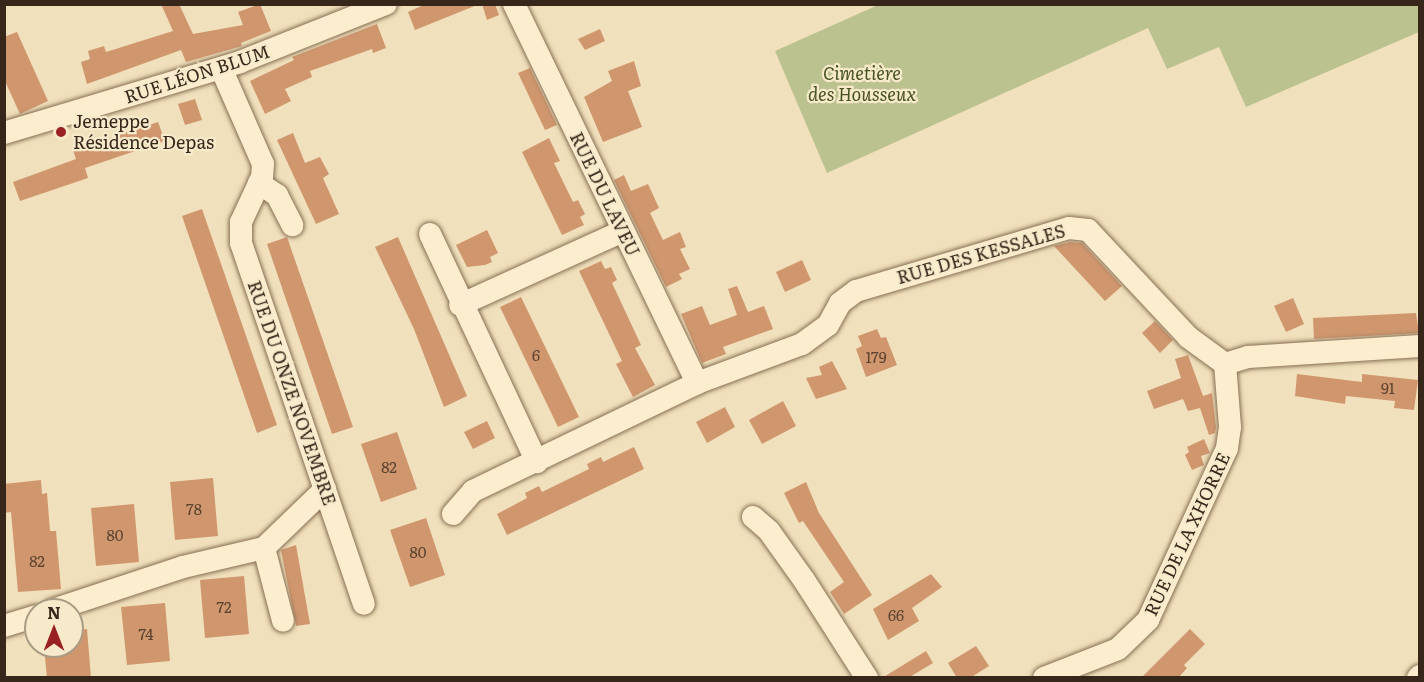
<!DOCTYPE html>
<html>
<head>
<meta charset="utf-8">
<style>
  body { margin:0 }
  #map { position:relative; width:1424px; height:682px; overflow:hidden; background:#f0e0bb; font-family:Literata,serif }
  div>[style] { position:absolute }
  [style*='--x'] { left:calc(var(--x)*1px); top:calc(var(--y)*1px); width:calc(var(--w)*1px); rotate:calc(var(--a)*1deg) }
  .cemetery>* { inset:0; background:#bcc28f }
  .building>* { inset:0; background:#d0976f }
  .roads { filter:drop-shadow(0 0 2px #886f54) drop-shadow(0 0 2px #886f54) }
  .minor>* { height:22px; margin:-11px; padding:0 11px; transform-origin:11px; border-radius:11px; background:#fbedce }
  .dots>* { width:16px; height:16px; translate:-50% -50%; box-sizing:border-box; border:3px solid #f7eacb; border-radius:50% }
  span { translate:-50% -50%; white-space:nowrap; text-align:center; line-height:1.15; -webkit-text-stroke:4.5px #f7eacb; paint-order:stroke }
  .number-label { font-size:15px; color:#5c432f }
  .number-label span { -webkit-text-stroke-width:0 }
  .street-label { font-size:18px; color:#36271a }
  .park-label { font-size:18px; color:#475320; font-style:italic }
  .poi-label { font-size:18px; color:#36271a }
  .left { translate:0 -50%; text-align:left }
  .frame { position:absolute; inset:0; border:6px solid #36271a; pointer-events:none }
  .north { position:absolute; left:24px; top:598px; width:60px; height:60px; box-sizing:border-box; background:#f7eacb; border:2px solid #aa9c84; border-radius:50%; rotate:0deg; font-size:16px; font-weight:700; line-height:24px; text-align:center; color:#36271a }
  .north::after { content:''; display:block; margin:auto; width:21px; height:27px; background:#9a2123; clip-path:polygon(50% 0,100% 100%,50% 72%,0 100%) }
</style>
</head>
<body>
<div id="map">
  <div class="cemetery">
    <div style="clip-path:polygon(878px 5px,1419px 5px,1419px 32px,1246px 107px,1219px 47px,1167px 69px,1148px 28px,827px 173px,775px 51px)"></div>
  </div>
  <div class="building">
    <div style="clip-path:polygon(161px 4px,179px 4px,193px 34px,243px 25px,238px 12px,260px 4px,271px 31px,241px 43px,242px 46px,186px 62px,181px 50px,87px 84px,81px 62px,90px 59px,88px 51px,104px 46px,106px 52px,173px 31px)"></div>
    <div style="clip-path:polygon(426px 4px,477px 4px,477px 5px,415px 30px,408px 12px)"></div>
    <div style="clip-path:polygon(482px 4px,495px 4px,499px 15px,487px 20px)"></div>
    <div style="clip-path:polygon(377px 24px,386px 48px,373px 53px,372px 49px,310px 71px,312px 77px,285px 89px,291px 101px,265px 114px,250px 81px,294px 60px,292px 57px)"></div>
    <div style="clip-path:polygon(600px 29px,605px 41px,585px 50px,578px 39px)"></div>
    <div style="clip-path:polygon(17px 32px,48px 101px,20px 114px,4px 79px,4px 37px)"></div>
    <div style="clip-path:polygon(634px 61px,641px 86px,628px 91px,642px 127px,603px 142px,584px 97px,612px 81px,608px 71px)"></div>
    <div style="clip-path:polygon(530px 68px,557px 125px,545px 130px,518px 73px)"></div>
    <div style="clip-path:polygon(195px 99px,202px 120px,185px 125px,178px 104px)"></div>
    <div style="clip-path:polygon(158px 122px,165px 141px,85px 168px,88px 178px,20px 201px,13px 182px,76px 159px,73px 150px)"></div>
    <div style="clip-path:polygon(293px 133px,305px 163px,320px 157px,329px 174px,323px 178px,339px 214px,316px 224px,277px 140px)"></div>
    <div style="clip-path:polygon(549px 138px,560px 161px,554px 163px,573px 202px,578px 200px,585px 214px,580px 217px,584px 225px,562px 235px,522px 152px)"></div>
    <div style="clip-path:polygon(624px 175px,631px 191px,648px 184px,659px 208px,650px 213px,663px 240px,680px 232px,686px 247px,680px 249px,690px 269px,679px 274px,682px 279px,666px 287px,614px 180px)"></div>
    <div style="clip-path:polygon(202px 209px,277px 425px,257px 433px,182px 216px)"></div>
    <div style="clip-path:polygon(487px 230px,498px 253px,490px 257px,492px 262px,485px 265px,467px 267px,456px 245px)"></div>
    <div style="clip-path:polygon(287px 237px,353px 427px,332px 434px,267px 244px)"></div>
    <div style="clip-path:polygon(398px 237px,467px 396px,444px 407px,414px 329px,375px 247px)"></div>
    <div style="clip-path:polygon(1070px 242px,1082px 243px,1122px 286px,1105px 301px,1054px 246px)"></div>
    <div style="clip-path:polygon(802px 260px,811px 280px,785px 292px,776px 272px)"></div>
    <div style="clip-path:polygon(601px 261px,605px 269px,611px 267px,617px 280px,612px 283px,641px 345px,635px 348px,655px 385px,633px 397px,616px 364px,622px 361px,579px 271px)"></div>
    <div style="clip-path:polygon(737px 286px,748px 312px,764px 306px,773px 329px,723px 347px,726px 354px,702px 363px,681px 314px,702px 306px,710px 325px,737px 315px,728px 289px)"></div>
    <div style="clip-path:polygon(521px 297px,579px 417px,558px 427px,500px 307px)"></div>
    <div style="clip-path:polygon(1293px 298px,1304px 324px,1286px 332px,1274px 306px)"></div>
    <div style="clip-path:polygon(1416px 313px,1419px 333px,1314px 339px,1313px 318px)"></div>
    <div style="clip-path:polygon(1155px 321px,1173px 340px,1160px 353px,1142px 333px)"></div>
    <div style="clip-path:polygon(877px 329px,881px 338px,886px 337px,897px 365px,866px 377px,856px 349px,862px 346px,858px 336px)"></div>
    <div style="clip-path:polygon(1188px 355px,1203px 396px,1212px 393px,1216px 427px,1215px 433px,1209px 435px,1200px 408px,1188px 411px,1183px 399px,1154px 409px,1147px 391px,1181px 378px,1175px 359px)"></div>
    <div style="clip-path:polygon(832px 361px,847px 389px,816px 399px,806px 378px,822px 375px,819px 367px)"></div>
    <div style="clip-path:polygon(1297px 374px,1362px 382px,1362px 374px,1418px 380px,1414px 410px,1394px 408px,1395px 401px,1346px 396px,1345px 404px,1295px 396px)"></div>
    <div style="clip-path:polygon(783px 401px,796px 426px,762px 444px,749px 420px)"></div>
    <div style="clip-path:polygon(725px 407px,735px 427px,707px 443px,696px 422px)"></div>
    <div style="clip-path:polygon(487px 421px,495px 438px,473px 449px,464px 432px)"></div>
    <div style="clip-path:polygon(397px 432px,417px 489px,381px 502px,361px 444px)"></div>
    <div style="clip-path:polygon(1204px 439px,1210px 453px,1201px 456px,1204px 465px,1192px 470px,1185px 455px,1189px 452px,1187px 447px)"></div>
    <div style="clip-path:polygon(634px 447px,644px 469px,507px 535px,497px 514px,527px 498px,525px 493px,539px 486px,542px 492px,589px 469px,587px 464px,601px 457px,603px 462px)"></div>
    <div style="clip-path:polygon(213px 478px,218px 536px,175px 540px,170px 482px)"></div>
    <div style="clip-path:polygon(41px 480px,42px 494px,47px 493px,50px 531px,56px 531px,61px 589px,18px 592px,11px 512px,4px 513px,4px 484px)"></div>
    <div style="clip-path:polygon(806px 482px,819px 513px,872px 595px,844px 614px,830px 592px,844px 582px,803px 521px,799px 523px,784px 493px)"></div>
    <div style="clip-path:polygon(134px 504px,139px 562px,96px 566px,91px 508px)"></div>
    <div style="clip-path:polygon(426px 518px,445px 575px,410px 587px,390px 530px)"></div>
    <div style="clip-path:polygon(296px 545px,310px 624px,296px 626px,281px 550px)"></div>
    <div style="clip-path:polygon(931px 574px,942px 587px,912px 608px,919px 621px,888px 640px,873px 609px)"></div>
    <div style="clip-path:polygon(244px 576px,249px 634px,205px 638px,200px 580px)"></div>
    <div style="clip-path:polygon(165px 603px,170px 661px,127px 665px,121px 607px)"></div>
    <div style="clip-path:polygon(87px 629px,91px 678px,47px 678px,44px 646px,72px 646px,72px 631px)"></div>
    <div style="clip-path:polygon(1190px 629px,1205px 644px,1184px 665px,1187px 668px,1178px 678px,1141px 678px)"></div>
    <div style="clip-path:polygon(976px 646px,989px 666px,970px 678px,957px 678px,948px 663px)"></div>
    <div style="clip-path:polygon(926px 651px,933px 663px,908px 678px,882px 678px)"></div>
  </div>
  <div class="roads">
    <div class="minor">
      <div style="--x:514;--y:4;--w:421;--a:64.2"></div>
      <div style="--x:221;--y:68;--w:105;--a:66.4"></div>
      <div style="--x:263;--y:164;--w:13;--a:94"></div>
      <div style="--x:262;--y:177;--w:50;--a:115"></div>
      <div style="--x:241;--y:222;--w:21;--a:90"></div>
      <div style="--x:241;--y:243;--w:381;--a:71.2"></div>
      <div style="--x:4;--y:133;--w:246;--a:-16.7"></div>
      <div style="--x:240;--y:62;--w:157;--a:-21.7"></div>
      <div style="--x:259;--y:183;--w:22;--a:34"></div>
      <div style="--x:277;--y:195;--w:34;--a:63"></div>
      <div style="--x:430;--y:234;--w:252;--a:64.9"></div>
      <div style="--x:460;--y:305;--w:179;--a:-24.4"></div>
      <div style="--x:453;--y:514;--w:30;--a:-49"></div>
      <div style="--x:473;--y:491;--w:249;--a:-25.7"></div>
      <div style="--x:697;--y:383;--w:112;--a:-20.4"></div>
      <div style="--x:802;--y:344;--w:32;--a:-36"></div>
      <div style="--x:828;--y:325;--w:25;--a:-61"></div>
      <div style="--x:840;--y:303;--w:20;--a:-37"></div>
      <div style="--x:856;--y:291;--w:222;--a:-16.5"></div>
      <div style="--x:1069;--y:228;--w:19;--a:6"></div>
      <div style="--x:1088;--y:230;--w:146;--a:46.9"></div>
      <div style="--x:1188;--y:337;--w:46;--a:36.1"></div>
      <div style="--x:1225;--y:364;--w:24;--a:-17"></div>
      <div style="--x:1248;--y:357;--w:172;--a:-3.7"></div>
      <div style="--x:753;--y:517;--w:21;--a:41"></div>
      <div style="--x:769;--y:531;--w:60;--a:54.5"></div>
      <div style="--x:804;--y:580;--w:117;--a:57.3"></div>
      <div style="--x:264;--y:548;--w:75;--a:75.4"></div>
      <div style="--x:53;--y:610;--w:137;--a:-18.3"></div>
      <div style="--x:183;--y:567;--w:83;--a:-13.2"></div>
      <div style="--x:264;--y:548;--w:85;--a:-44"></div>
      <div style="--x:4;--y:626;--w:34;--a:-17"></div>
      <div style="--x:1044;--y:678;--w:79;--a:-21.4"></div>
      <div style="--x:1118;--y:649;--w:42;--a:-44"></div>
      <div style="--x:1148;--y:620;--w:189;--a:-65.3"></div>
      <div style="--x:1227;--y:448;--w:21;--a:-82"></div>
      <div style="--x:1230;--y:427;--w:63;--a:-94.5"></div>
      <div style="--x:1418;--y:678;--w:3;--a:-45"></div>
    </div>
  </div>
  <div class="dots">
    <div style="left:61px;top:132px;background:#9a2123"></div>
  </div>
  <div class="number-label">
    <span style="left:536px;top:355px">6</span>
    <span style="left:876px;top:357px">179</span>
    <span style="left:1388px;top:388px">91</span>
    <span style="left:389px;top:467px">82</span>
    <span style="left:194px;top:509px">78</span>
    <span style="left:115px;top:535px">80</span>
    <span style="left:418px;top:552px">80</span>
    <span style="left:37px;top:561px">82</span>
    <span style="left:224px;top:607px">72</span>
    <span style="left:896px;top:615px">66</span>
    <span style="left:146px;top:634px">74</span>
  </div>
  <div class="street-label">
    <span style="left:197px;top:74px;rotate:-18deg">RUE LÉON BLUM</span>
    <span style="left:605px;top:194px;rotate:64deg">RUE DU LAVEU</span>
    <span style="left:981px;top:254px;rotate:-16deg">RUE DES KESSALES</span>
    <span style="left:292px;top:393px;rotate:71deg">RUE DU ONZE NOVEMBRE</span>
    <span style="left:1187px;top:534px;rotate:-65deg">RUE DE LA XHORRE</span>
  </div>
  <div class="park-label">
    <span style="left:862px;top:84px">Cimetière<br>des Housseux</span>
  </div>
  <div class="poi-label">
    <span class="left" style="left:73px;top:132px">Jemeppe<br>Résidence Depas</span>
  </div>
  <div class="frame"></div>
  <div class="north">N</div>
</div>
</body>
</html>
